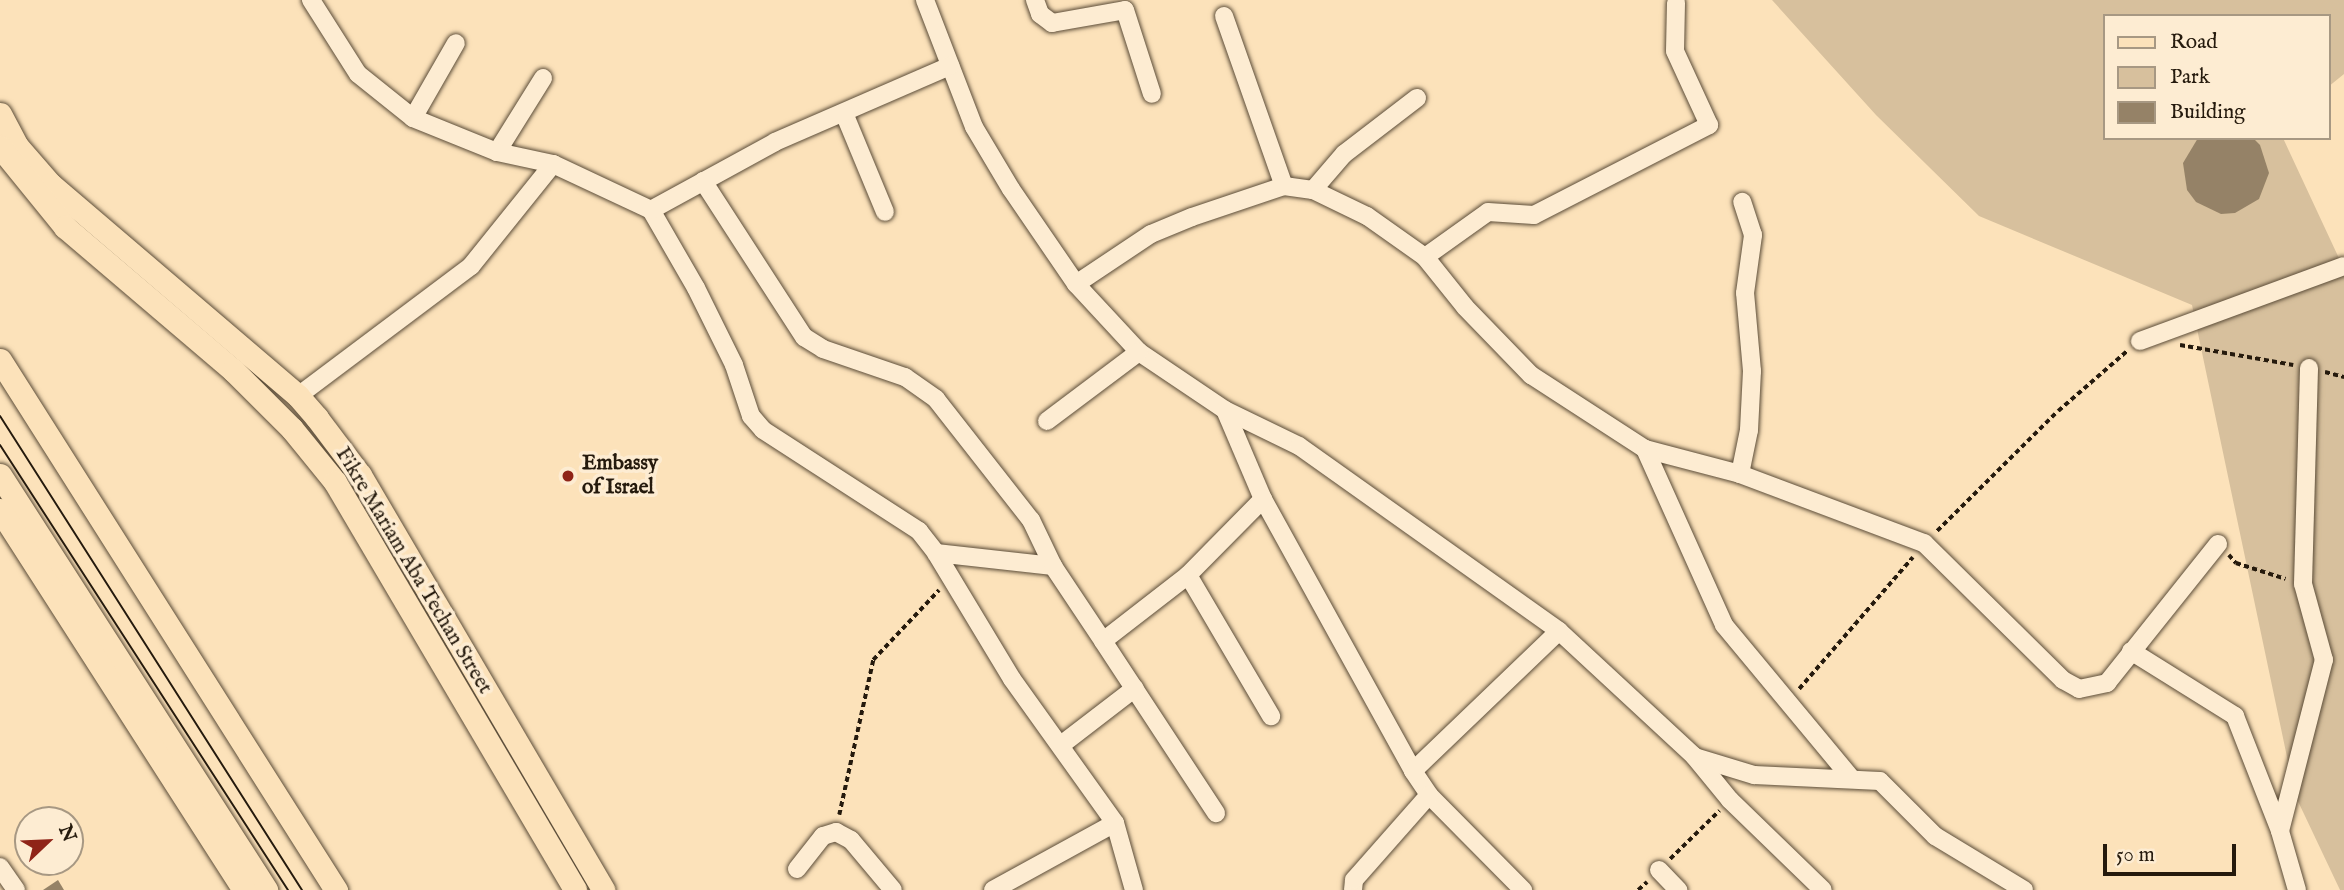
<!DOCTYPE html>
<html>
<head>
<meta charset="utf-8">
<style>
  body { margin:0 }
  #map { position:relative; width:2344px; height:890px; overflow:hidden; background:#fce2ba; font-family:"IM FELL English",serif }
  div>[style] { position:absolute }
  [style*='--x'] { left:calc(var(--x)*1px); top:calc(var(--y)*1px); width:calc(var(--w)*1px); rotate:calc(var(--a)*1deg) }
  .green>* { inset:0; background:#d7c09d }
  .building>* { inset:0; background:#958267 }
  .path>* { height:3.5px; margin-top:-1.75px; transform-origin:0; background:repeating-linear-gradient(90deg,#251a0d 0 5px,transparent 0 8.5px) }
  .roads { filter:drop-shadow(0 0 2px #5b4c38) drop-shadow(0 0 2px #5b4c38) }
  .minor>* { height:18px; margin:-9px; padding:0 9px; transform-origin:9px; border-radius:9px; background:#fdecd2 }
  .major>* { height:23px; margin:-11.5px; padding:0 11.5px; transform-origin:11.5px; border-radius:11.5px; background:#fce2ba }
  .tram>* { height:2px; margin:-1px; padding:0 1px; transform-origin:1px; border-radius:1px; background:#251a0d }
  .dots>* { width:19px; height:19px; translate:-50% -50%; box-sizing:border-box; border:4px solid #fdecd2; border-radius:50% }
  span { translate:-50% -50%; white-space:nowrap; text-align:center; line-height:1.15; -webkit-text-stroke:7px #fdecd2; paint-order:stroke }
  .poi-label { font-size:21px; color:#251a0d; font-weight:700 }
  .left { translate:0 -50%; text-align:left }
  .street-label { font-size:21px; color:#251a0d }
  .legend { position:absolute; left:2103px; top:14px; width:228px; height:126px; box-sizing:border-box; background:#fdecd2; border:2px solid #a79883; margin:0; padding:9px 12px; list-style:none; font-size:21px; color:#251a0d }
  .legend li { display:flex; align-items:center; gap:14px; height:35px }
  .legend b { width:35px; border:2px solid #a79883 }
  .north { position:absolute; left:14px; top:806px; width:70px; height:70px; box-sizing:border-box; background:#fdecd2; border:2px solid #a79883; border-radius:50%; rotate:67deg; font-size:19px; font-weight:700; line-height:28px; text-align:center; color:#251a0d }
  .north::after { content:''; display:block; margin:auto; width:24px; height:32px; background:#8f2418; clip-path:polygon(50% 0,100% 100%,50% 72%,0 100%) }
  .scale { position:absolute; left:2103px; top:844px; width:133px; height:32px; box-sizing:border-box; border:4px solid #251a0d; border-top:0; padding-left:9px; font-size:21px; line-height:24px; white-space:nowrap; color:#251a0d; -webkit-text-stroke:5px #fdecd2; paint-order:stroke }
</style>
</head>
<body>
<div id="map">
  <div class="green">
    <div style="clip-path:polygon(1772px 0,2344px 0,2344px 74px,2328px 87px,2328px 16px,2104px 16px,2104px 138px,2283px 138px,2344px 269px,2344px 890px,2340px 890px,2295px 795px,2192px 305px,1979px 216px,1876px 115px)"></div>
  </div>
  <div class="building">
    <div style="clip-path:polygon(2198px 138px,2253px 138px,2260px 145px,2269px 173px,2259px 199px,2235px 213px,2221px 214px,2196px 202px,2187px 190px,2183px 163px)"></div>
    <div style="clip-path:polygon(58px 880px,64px 890px,43px 890px)"></div>
  </div>
  <div class="path">
    <div style="--x:2180;--y:345;--w:115;--a:10"></div>
    <div style="--x:2325;--y:372;--w:20;--a:15"></div>
    <div style="--x:1937;--y:531;--w:170;--a:-44.8"></div>
    <div style="--x:2058;--y:411;--w:91;--a:-41"></div>
    <div style="--x:2229;--y:555;--w:11;--a:49"></div>
    <div style="--x:2236;--y:563;--w:52;--a:17.7"></div>
    <div style="--x:1799;--y:689;--w:174;--a:-49.2"></div>
    <div style="--x:839;--y:815;--w:159;--a:-77.6"></div>
    <div style="--x:873;--y:660;--w:96;--a:-46.7"></div>
    <div style="--x:1670;--y:859;--w:69;--a:-44.4"></div>
    <div style="--x:1638;--y:890;--w:12;--a:-42"></div>
  </div>
  <div class="roads">
    <div class="minor">
      <div style="--x:925;--y:0;--w:136;--a:68.9"></div>
      <div style="--x:974;--y:127;--w:72;--a:59.2"></div>
      <div style="--x:1011;--y:189;--w:115;--a:55.6"></div>
      <div style="--x:1076;--y:284;--w:93;--a:47.2"></div>
      <div style="--x:1139;--y:352;--w:104;--a:34"></div>
      <div style="--x:1225;--y:410;--w:97;--a:66.9"></div>
      <div style="--x:1263;--y:499;--w:311;--a:61.1"></div>
      <div style="--x:1413;--y:771;--w:29;--a:56"></div>
      <div style="--x:1429;--y:795;--w:134;--a:45.3"></div>
      <div style="--x:1035;--y:0;--w:15;--a:70"></div>
      <div style="--x:1040;--y:14;--w:15;--a:37"></div>
      <div style="--x:1052;--y:23;--w:74;--a:-10.1"></div>
      <div style="--x:1125;--y:10;--w:88;--a:72.2"></div>
      <div style="--x:1224;--y:16;--w:180;--a:70.6"></div>
      <div style="--x:844;--y:113;--w:107;--a:67.5"></div>
      <div style="--x:413;--y:118;--w:86;--a:-60.2"></div>
      <div style="--x:497;--y:152;--w:87;--a:-58.1"></div>
      <div style="--x:553;--y:164;--w:108;--a:25.1"></div>
      <div style="--x:651;--y:210;--w:90;--a:60"></div>
      <div style="--x:696;--y:288;--w:86;--a:63.7"></div>
      <div style="--x:734;--y:365;--w:54;--a:71.6"></div>
      <div style="--x:751;--y:416;--w:18;--a:49"></div>
      <div style="--x:763;--y:430;--w:186;--a:32.9"></div>
      <div style="--x:919;--y:531;--w:28;--a:52"></div>
      <div style="--x:936;--y:553;--w:118;--a:6.3"></div>
      <div style="--x:703;--y:181;--w:186;--a:57.1"></div>
      <div style="--x:804;--y:337;--w:22;--a:32"></div>
      <div style="--x:823;--y:349;--w:87;--a:18.9"></div>
      <div style="--x:905;--y:377;--w:38;--a:35"></div>
      <div style="--x:936;--y:399;--w:154;--a:51.9"></div>
      <div style="--x:1031;--y:520;--w:51;--a:64.4"></div>
      <div style="--x:1053;--y:566;--w:90;--a:56.3"></div>
      <div style="--x:1103;--y:641;--w:108;--a:-37.8"></div>
      <div style="--x:1188;--y:575;--w:107;--a:-45.4"></div>
      <div style="--x:1313;--y:190;--w:48;--a:-49.3"></div>
      <div style="--x:1344;--y:154;--w:92;--a:-37.5"></div>
      <div style="--x:651;--y:210;--w:141;--a:-28.7"></div>
      <div style="--x:775;--y:142;--w:191;--a:-23.5"></div>
      <div style="--x:1425;--y:257;--w:77;--a:-35.5"></div>
      <div style="--x:1488;--y:212;--w:46;--a:3.7"></div>
      <div style="--x:1534;--y:215;--w:197;--a:-27.2"></div>
      <div style="--x:1709;--y:125;--w:81;--a:-114.7"></div>
      <div style="--x:1675;--y:51;--w:48;--a:-88.8"></div>
      <div style="--x:1076;--y:284;--w:90;--a:-33.7"></div>
      <div style="--x:1151;--y:234;--w:44;--a:-22.5"></div>
      <div style="--x:1192;--y:217;--w:97;--a:-18.6"></div>
      <div style="--x:1284;--y:186;--w:29;--a:8"></div>
      <div style="--x:1313;--y:190;--w:60;--a:25.7"></div>
      <div style="--x:1367;--y:216;--w:71;--a:35.3"></div>
      <div style="--x:1425;--y:257;--w:64;--a:51.3"></div>
      <div style="--x:1465;--y:307;--w:95;--a:45.9"></div>
      <div style="--x:1531;--y:375;--w:136;--a:33"></div>
      <div style="--x:1645;--y:449;--w:98;--a:14.7"></div>
      <div style="--x:1740;--y:474;--w:197;--a:20.6"></div>
      <div style="--x:1924;--y:543;--w:195;--a:44.6"></div>
      <div style="--x:2063;--y:680;--w:18;--a:29"></div>
      <div style="--x:2079;--y:689;--w:29;--a:-12"></div>
      <div style="--x:2107;--y:683;--w:178;--a:-51.4"></div>
      <div style="--x:2140;--y:341;--w:217;--a:-20.2"></div>
      <div style="--x:298;--y:396;--w:216;--a:-36.9"></div>
      <div style="--x:471;--y:266;--w:131;--a:-51.2"></div>
      <div style="--x:553;--y:164;--w:57;--a:-167.9"></div>
      <div style="--x:497;--y:152;--w:91;--a:-158"></div>
      <div style="--x:413;--y:118;--w:70;--a:-141.3"></div>
      <div style="--x:358;--y:74;--w:88;--a:-122.4"></div>
      <div style="--x:1225;--y:410;--w:82;--a:25.9"></div>
      <div style="--x:1299;--y:446;--w:319;--a:35.4"></div>
      <div style="--x:1559;--y:631;--w:184;--a:42.8"></div>
      <div style="--x:1694;--y:756;--w:57;--a:50.7"></div>
      <div style="--x:1730;--y:800;--w:129;--a:44.1"></div>
      <div style="--x:1047;--y:421;--w:115;--a:-36.9"></div>
      <div style="--x:1645;--y:449;--w:193;--a:65.8"></div>
      <div style="--x:1724;--y:625;--w:199;--a:50.3"></div>
      <div style="--x:1740;--y:474;--w:45;--a:-78.4"></div>
      <div style="--x:1749;--y:430;--w:59;--a:-87.1"></div>
      <div style="--x:1752;--y:371;--w:78;--a:-95.1"></div>
      <div style="--x:1745;--y:293;--w:59;--a:-82.1"></div>
      <div style="--x:1753;--y:235;--w:35;--a:-108"></div>
      <div style="--x:936;--y:553;--w:147;--a:58.9"></div>
      <div style="--x:1012;--y:679;--w:177;--a:54.4"></div>
      <div style="--x:1115;--y:823;--w:70;--a:74.2"></div>
      <div style="--x:1188;--y:575;--w:164;--a:59.5"></div>
      <div style="--x:1103;--y:641;--w:206;--a:56.7"></div>
      <div style="--x:2131;--y:651;--w:123;--a:32"></div>
      <div style="--x:2235;--y:716;--w:123;--a:68.6"></div>
      <div style="--x:1061;--y:745;--w:93;--a:-37.6"></div>
      <div style="--x:1695;--y:757;--w:62;--a:17"></div>
      <div style="--x:1754;--y:775;--w:126;--a:2.7"></div>
      <div style="--x:1880;--y:781;--w:78;--a:45"></div>
      <div style="--x:1935;--y:836;--w:104;--a:31.2"></div>
      <div style="--x:1413;--y:771;--w:202;--a:-43.8"></div>
      <div style="--x:0;--y:867;--w:28;--a:55"></div>
      <div style="--x:797;--y:869;--w:42;--a:-51.8"></div>
      <div style="--x:823;--y:836;--w:14;--a:-17"></div>
      <div style="--x:836;--y:832;--w:17;--a:28"></div>
      <div style="--x:851;--y:840;--w:65;--a:50"></div>
      <div style="--x:1659;--y:870;--w:28;--a:46"></div>
      <div style="--x:993;--y:890;--w:139;--a:-28.8"></div>
      <div style="--x:1353;--y:890;--w:10;--a:-84"></div>
      <div style="--x:1354;--y:880;--w:113;--a:-48.6"></div>
      <div style="--x:2297;--y:890;--w:61;--a:-106.1"></div>
      <div style="--x:2280;--y:831;--w:177;--a:-75.6"></div>
      <div style="--x:2324;--y:660;--w:79;--a:-105.4"></div>
      <div style="--x:2303;--y:584;--w:216;--a:-88.4"></div>
    </div>
    <div class="major">
      <div style="--x:0;--y:114;--w:36;--a:62"></div>
      <div style="--x:17;--y:146;--w:50;--a:49"></div>
      <div style="--x:50;--y:184;--w:326;--a:40.5"></div>
      <div style="--x:298;--y:396;--w:29;--a:49"></div>
      <div style="--x:317;--y:418;--w:71;--a:53"></div>
      <div style="--x:360;--y:475;--w:481;--a:59.6"></div>
      <div style="--x:0;--y:147;--w:103;--a:50.9"></div>
      <div style="--x:65;--y:227;--w:221;--a:40.4"></div>
      <div style="--x:233;--y:370;--w:83;--a:45"></div>
      <div style="--x:292;--y:429;--w:68;--a:50.9"></div>
      <div style="--x:335;--y:482;--w:473;--a:59.5"></div>
      <div style="--x:0;--y:360;--w:628;--a:57.63"></div>
      <div style="--x:0;--y:475;--w:493;--a:57.3"></div>
      <div style="--x:0;--y:510;--w:452;--a:57.3"></div>
    </div>
  </div>
  <div class="tram">
    <div style="--x:0;--y:416;--w:562;--a:57.5"></div>
    <div style="--x:0;--y:445;--w:530;--a:57.09"></div>
  </div>
  <div class="dots">
    <div style="left:568px;top:476px;background:#8f2418"></div>
  </div>
  <div class="poi-label">
    <span class="left" style="left:582px;top:476px">Embassy<br>of Israel</span>
  </div>
  <div class="street-label">
    <span style="left:413px;top:571px;rotate:59deg">Fikre Mariam Aba Techan Street</span>
  </div>
  <ul class="legend">
  <li><b style="height:9px;background:#fce2ba"></b>Road</li>
  <li><b style="height:19px;background:#d7c09d"></b>Park</li>
  <li><b style="height:19px;background:#958267"></b>Building</li>
  </ul>
  <div class="north">N</div>
  <div class="scale">50 m</div>
</div>
</body>
</html>
